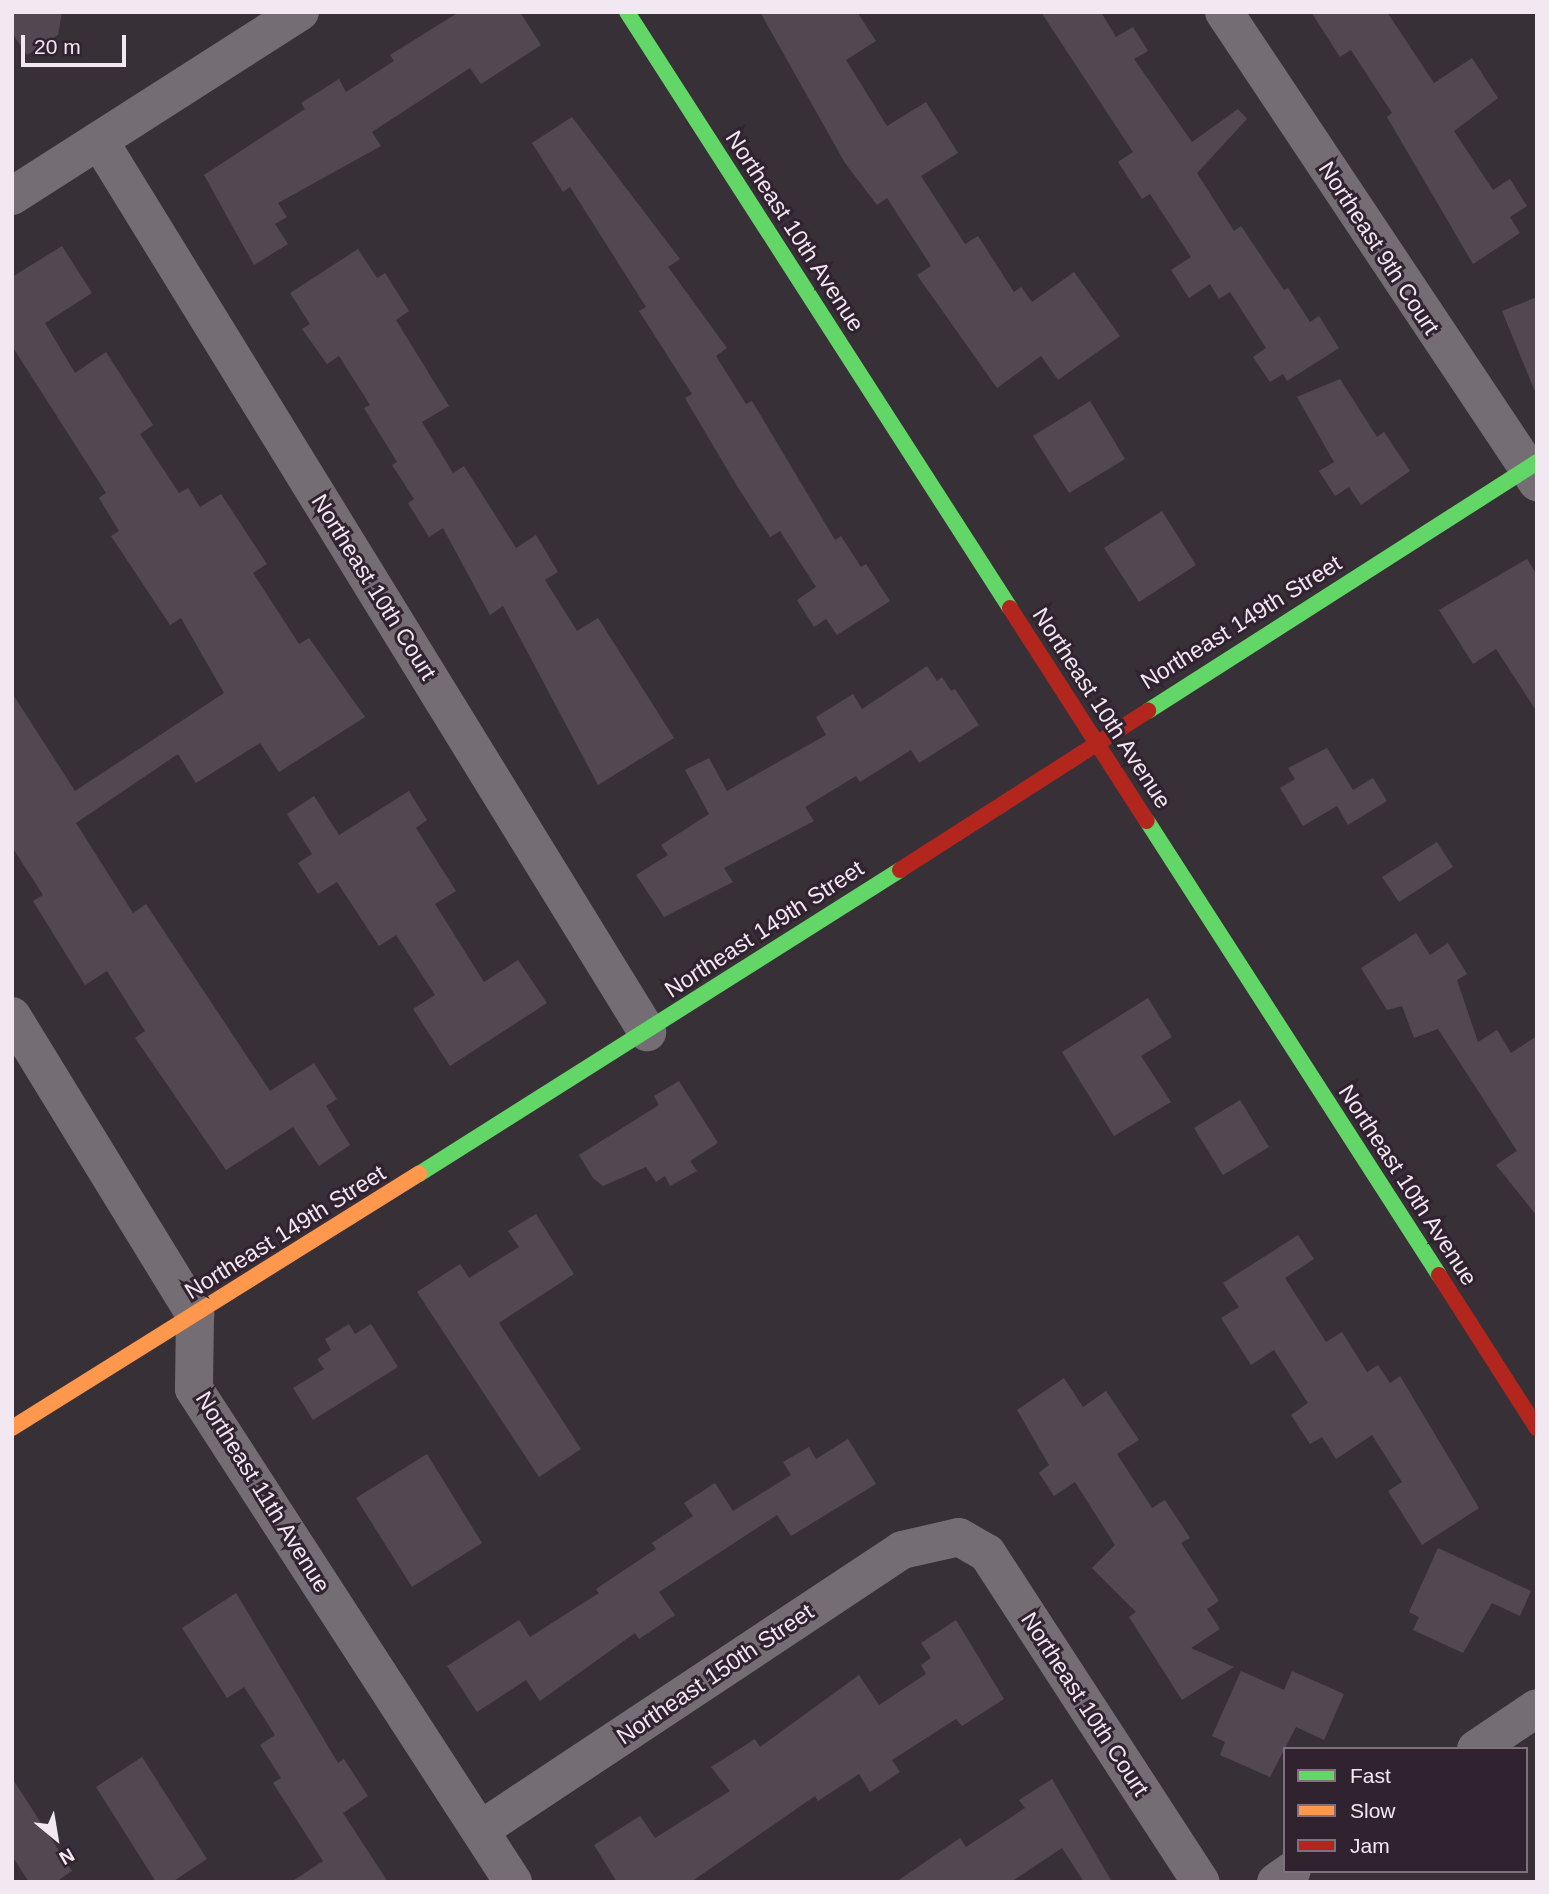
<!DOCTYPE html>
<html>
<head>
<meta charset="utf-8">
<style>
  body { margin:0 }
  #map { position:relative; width:1549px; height:1894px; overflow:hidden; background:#383037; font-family:Helvetica,sans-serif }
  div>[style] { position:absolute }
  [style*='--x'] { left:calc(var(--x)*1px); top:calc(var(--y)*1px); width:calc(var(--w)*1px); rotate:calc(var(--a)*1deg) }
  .building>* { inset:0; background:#524852 }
  .street>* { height:38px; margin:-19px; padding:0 19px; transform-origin:19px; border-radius:19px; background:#746d73 }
  .fast>* { height:16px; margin:-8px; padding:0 8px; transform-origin:8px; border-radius:8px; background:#63d668 }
  .slow>* { height:16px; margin:-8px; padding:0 8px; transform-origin:8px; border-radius:8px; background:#ff974d }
  .jam>* { height:16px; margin:-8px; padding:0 8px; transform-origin:8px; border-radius:8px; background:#b3261e }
  span { translate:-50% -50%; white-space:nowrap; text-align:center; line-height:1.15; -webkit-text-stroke:6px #312230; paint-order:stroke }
  .street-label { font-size:23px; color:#f2e8f1 }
  .frame { position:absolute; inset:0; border:14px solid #f2e8f1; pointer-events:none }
  .legend { position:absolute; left:1283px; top:1747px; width:245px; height:126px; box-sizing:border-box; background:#312230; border:2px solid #7e717d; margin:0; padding:9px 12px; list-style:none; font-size:21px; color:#f2e8f1 }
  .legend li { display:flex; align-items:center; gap:14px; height:35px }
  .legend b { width:35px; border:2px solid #7e717d }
  .north { position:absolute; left:21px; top:1803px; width:70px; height:70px; -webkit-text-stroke:5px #312230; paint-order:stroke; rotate:150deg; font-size:19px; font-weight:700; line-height:28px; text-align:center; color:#f2e8f1 }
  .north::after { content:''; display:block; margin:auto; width:24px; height:32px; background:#f2e8f1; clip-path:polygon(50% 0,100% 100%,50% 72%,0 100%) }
  .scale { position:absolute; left:21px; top:35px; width:105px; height:32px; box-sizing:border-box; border:4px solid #f2e8f1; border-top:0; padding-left:9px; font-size:21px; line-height:24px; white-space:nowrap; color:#f2e8f1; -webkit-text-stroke:5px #312230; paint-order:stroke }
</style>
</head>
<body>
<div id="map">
  <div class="building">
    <div style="clip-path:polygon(12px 12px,62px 12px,58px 35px,27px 55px,12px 33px)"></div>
    <div style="clip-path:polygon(459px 12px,520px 12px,541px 45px,481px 84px,470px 68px,372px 132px,381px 146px,278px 203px,287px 217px,275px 224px,288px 244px,254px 265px,204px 175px,305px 109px,301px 103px,339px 79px,346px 92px,394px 61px,390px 55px)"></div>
    <div style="clip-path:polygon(760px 12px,857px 12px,876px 41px,846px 60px,887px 126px,926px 102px,958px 153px,921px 176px,965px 244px,978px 236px,1014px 292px,1021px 287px,1032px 302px,1074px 272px,1120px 336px,1058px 380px,1041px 356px,997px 388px,917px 275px,931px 266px,887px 198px,877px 205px,845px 163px)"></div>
    <div style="clip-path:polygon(1041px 12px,1101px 12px,1116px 37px,1133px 27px,1148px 51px,1134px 59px,1192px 142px,1238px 109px,1247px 119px,1197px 173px,1234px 231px,1241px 226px,1284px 290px,1288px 288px,1310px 322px,1319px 316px,1339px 348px,1287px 381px,1283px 374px,1270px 382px,1253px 357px,1266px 348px,1230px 292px,1219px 299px,1210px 284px,1189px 298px,1171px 270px,1191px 257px,1150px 194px,1142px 199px,1118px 162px,1133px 152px)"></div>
    <div style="clip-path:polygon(1311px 12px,1387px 12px,1434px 83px,1472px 58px,1498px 98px,1454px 131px,1493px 190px,1510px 179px,1527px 206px,1510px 217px,1520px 233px,1473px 264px,1387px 117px,1392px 113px,1351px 50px,1340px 57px)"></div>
    <div style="clip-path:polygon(572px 117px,680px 259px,668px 267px,727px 348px,716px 356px,746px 404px,752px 401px,835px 540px,841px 536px,861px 567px,866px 564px,890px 601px,837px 635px,826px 619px,814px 627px,797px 600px,816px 587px,780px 531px,770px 537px,737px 486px,685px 398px,692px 394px,639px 311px,646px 307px,570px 187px,563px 192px,532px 143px)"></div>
    <div style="clip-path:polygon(62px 246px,92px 293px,45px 323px,75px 373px,106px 352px,153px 425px,140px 434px,179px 493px,188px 488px,200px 507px,221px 494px,267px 564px,253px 573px,299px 644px,309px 638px,365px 717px,279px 772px,260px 743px,196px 783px,178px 754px,76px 823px,133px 913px,146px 904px,270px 1091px,314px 1063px,337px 1099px,326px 1106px,350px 1145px,319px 1166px,293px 1127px,226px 1170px,135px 1038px,145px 1031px,107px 971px,85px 985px,33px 901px,43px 895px,12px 847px,12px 693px,75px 791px,224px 693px,181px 618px,170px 625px,111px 536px,119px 531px,99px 498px,106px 493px,12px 346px,12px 277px)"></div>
    <div style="clip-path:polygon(358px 249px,377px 278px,385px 273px,409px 311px,396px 320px,449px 406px,422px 422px,453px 473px,464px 466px,516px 548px,536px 535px,558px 572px,545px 580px,577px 631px,598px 618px,674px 738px,598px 785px,503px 606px,490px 615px,443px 528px,429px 537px,408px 503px,414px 499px,392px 465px,397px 462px,364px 408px,370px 405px,339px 356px,327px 364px,302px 329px,310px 324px,290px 293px)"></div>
    <div style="clip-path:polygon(1537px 297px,1537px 394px,1536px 394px,1502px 311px)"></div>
    <div style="clip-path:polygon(1340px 379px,1377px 437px,1384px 432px,1410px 471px,1361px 505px,1349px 487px,1335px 496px,1319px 471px,1334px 462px,1297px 397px)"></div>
    <div style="clip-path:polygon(1090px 401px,1125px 459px,1069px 493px,1033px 436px)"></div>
    <div style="clip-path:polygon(1162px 511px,1196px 565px,1139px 602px,1104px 548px)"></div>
    <div style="clip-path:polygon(1527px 559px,1537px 575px,1537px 712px,1496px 649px,1473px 664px,1439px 610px)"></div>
    <div style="clip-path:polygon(927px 666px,937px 681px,942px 677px,951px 691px,955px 689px,979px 725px,919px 763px,911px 750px,860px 782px,856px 776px,805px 807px,814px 821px,724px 868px,733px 882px,664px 917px,636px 875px,668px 855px,661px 845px,709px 814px,685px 770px,709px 758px,727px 791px,826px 735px,816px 717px,853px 694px,862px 709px)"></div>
    <div style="clip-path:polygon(1327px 748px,1353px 790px,1373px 778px,1387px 801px,1348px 825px,1337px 806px,1303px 826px,1280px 788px,1295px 779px,1288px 768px)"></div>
    <div style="clip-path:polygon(409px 791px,427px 820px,416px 828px,456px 891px,435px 904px,484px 982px,518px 960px,547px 1003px,450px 1066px,413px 1009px,435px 995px,396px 935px,379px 946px,337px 882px,318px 894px,298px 863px,312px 854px,287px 814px,314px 796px,339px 835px)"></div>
    <div style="clip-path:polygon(1437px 842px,1453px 867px,1399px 902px,1382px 877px)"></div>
    <div style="clip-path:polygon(1416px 933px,1430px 955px,1448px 943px,1467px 974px,1457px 980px,1478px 1042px,1497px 1030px,1511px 1053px,1537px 1036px,1537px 1216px,1496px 1165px,1517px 1151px,1438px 1029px,1414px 1038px,1402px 1006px,1387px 1010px,1361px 968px)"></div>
    <div style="clip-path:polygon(1148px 998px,1172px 1037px,1141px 1056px,1171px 1102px,1114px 1136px,1062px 1052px)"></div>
    <div style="clip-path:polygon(679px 1081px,718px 1143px,690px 1161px,697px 1171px,670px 1186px,665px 1176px,656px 1182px,646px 1167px,603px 1186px,593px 1178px,579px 1155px,659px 1105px,654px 1096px)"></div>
    <div style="clip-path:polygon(1240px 1100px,1269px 1147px,1223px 1175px,1194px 1128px)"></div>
    <div style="clip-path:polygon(536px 1214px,574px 1274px,499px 1323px,581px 1449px,539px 1477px,417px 1292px,460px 1264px,469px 1278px,519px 1247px,508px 1231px)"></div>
    <div style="clip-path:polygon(1298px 1235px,1314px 1259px,1285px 1278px,1326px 1342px,1342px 1332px,1367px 1372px,1378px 1365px,1390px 1383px,1400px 1376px,1479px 1508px,1422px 1545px,1388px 1491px,1402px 1482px,1372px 1435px,1336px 1459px,1322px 1437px,1310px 1444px,1291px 1415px,1308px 1403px,1274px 1350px,1251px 1365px,1221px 1318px,1239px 1307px,1223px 1283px)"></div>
    <div style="clip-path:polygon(349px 1324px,355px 1334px,371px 1324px,398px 1367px,313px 1420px,293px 1388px,324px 1369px,317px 1359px,331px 1350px,325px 1339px)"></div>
    <div style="clip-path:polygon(1064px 1378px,1083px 1407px,1106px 1391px,1139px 1440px,1117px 1454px,1152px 1508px,1165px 1500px,1190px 1538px,1181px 1543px,1219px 1601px,1207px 1609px,1220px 1629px,1191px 1648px,1234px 1667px,1182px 1700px,1129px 1617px,1136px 1612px,1092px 1568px,1115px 1545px,1075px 1482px,1054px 1496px,1039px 1473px,1049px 1465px,1017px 1410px)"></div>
    <div style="clip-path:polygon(848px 1439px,876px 1484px,791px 1536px,777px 1515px,659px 1592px,675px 1615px,639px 1639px,635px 1633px,540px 1701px,526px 1680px,477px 1712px,447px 1666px,519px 1620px,530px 1637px,599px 1593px,596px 1589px,656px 1549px,652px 1543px,693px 1516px,684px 1503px,715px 1483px,733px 1511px,791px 1475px,783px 1462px,809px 1447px,816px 1459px)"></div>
    <div style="clip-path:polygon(427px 1454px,482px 1543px,412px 1587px,356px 1498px)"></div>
    <div style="clip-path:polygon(1438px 1548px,1531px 1591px,1520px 1616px,1492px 1603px,1463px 1653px,1413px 1630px,1419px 1617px,1409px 1612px)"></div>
    <div style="clip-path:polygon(236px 1593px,338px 1763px,344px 1759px,368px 1796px,343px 1813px,388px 1882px,291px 1882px,323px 1861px,273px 1783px,281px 1778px,260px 1745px,275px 1735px,244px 1687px,227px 1698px,182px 1628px)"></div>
    <div style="clip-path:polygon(956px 1620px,1004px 1699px,962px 1726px,956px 1719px,892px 1760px,900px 1772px,870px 1792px,859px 1774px,818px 1801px,815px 1796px,691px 1882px,617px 1882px,594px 1845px,640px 1816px,655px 1838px,730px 1791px,711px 1767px,755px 1739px,760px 1747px,859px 1675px,879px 1705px,926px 1674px,921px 1665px,931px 1658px,921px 1643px)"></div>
    <div style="clip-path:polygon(1241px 1671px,1284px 1690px,1292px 1671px,1344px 1694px,1324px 1740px,1296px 1727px,1270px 1777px,1220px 1755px,1225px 1742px,1212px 1736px)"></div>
    <div style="clip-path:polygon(142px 1757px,207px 1859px,172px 1882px,156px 1882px,96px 1787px)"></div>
    <div style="clip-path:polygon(12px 1778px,72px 1871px,56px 1882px,29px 1882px,12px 1856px)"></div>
    <div style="clip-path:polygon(1052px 1779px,1112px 1882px,1084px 1882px,1062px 1848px,1011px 1882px,896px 1882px,960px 1838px,966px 1847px,1025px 1808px,1019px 1800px)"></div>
  </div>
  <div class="street">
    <div style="--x:1224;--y:12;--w:565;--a:56.34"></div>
    <div style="--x:100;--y:142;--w:1045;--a:58.42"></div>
    <div style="--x:12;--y:196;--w:342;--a:-32.6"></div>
    <div style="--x:12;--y:1016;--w:351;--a:58.5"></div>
    <div style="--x:195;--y:1315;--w:74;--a:90.8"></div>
    <div style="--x:194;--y:1389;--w:587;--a:57.09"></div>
    <div style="--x:1476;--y:1749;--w:73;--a:-33.9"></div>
    <div style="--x:480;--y:1830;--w:506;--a:-33.56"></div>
    <div style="--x:902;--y:1550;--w:58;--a:-12.8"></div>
    <div style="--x:959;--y:1537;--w:32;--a:30"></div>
    <div style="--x:987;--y:1553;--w:392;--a:57"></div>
    <div style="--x:1276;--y:1882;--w:19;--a:-35"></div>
  </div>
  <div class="fast">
    <div style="--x:627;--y:12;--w:708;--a:57.27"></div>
    <div style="--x:1148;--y:711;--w:462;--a:-32.6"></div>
    <div style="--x:1147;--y:821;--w:540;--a:57.25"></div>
    <div style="--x:419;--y:1174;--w:569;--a:-32.29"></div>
  </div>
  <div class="slow">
    <div style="--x:12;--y:1428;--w:480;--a:-32"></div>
  </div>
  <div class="jam">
    <div style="--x:1010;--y:608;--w:253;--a:57.3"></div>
    <div style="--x:900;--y:870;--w:295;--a:-32.7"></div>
    <div style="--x:1439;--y:1275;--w:182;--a:57.4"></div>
  </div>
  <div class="street-label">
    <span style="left:795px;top:231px;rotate:57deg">Northeast 10th Avenue</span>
    <span style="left:1379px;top:248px;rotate:57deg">Northeast 9th Court</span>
    <span style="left:374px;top:587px;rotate:58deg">Northeast 10th Court</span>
    <span style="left:1241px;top:622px;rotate:-32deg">Northeast 149th Street</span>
    <span style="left:1102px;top:708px;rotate:57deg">Northeast 10th Avenue</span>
    <span style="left:764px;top:929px;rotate:-33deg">Northeast 149th Street</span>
    <span style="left:1408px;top:1185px;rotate:57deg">Northeast 10th Avenue</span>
    <span style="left:285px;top:1232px;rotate:-32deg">Northeast 149th Street</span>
    <span style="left:263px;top:1492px;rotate:58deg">Northeast 11th Avenue</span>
    <span style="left:715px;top:1674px;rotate:-34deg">Northeast 150th Street</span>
    <span style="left:1085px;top:1704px;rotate:57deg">Northeast 10th Court</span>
  </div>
  <div class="frame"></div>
  <ul class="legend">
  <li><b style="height:9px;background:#63d668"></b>Fast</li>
  <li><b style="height:9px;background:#ff974d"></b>Slow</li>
  <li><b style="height:9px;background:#b3261e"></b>Jam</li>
  </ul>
  <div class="north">N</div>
  <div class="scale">20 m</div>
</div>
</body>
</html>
